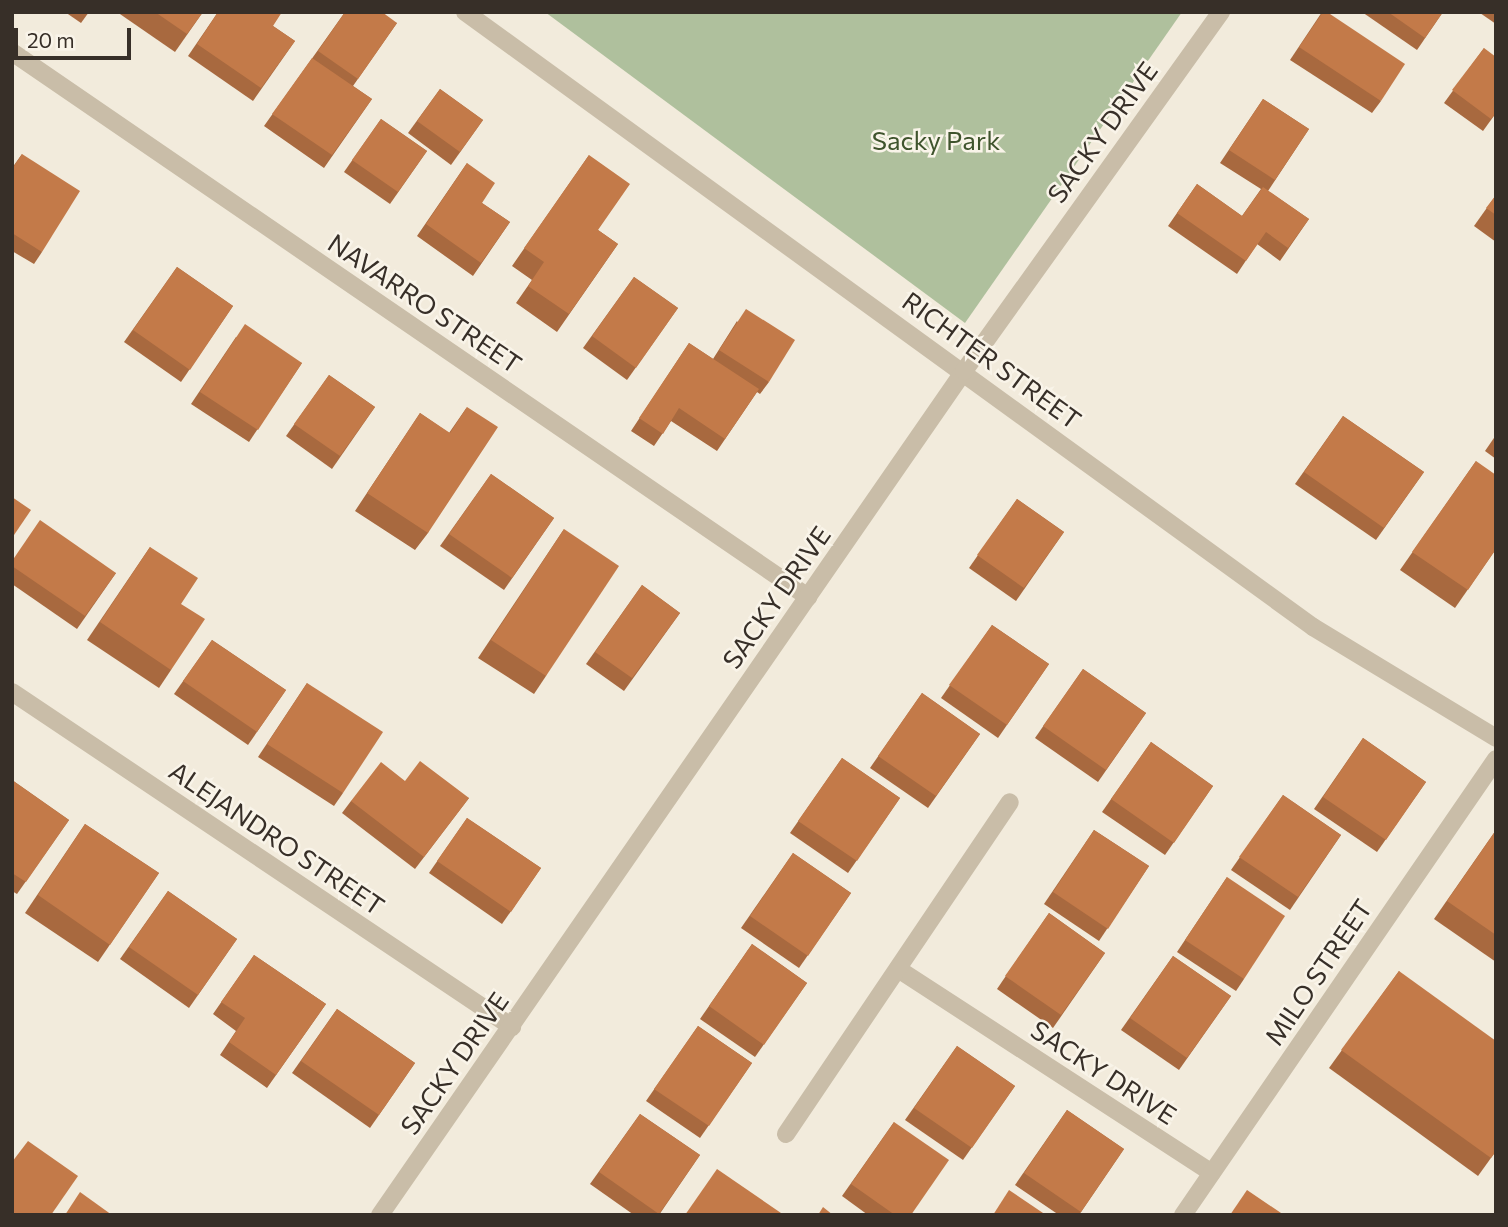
<!DOCTYPE html>
<html>
<head>
<meta charset="utf-8">
<style>
  body { margin:0 }
  #map { position:relative; width:1508px; height:1227px; overflow:hidden; background:#f2ebdc; font-family:Commissioner,sans-serif }
  div>[style] { position:absolute }
  [style*='--x'] { left:calc(var(--x)*1px); top:calc(var(--y)*1px); width:calc(var(--w)*1px); rotate:calc(var(--a)*1deg) }
  .green>* { inset:0; background:#afc09d }
  .minor>* { height:18px; margin:-9px; padding:0 9px; transform-origin:9px; border-radius:9px; background:#c9bda8 }
  .tertiary>* { height:18px; margin:-9px; padding:0 9px; transform-origin:9px; border-radius:9px; background:#c9bda8 }
  .wall>* { inset:0; background:#a8693f }
  .building>* { inset:0; background:#c37a49 }
  span { translate:-50% -50%; white-space:nowrap; text-align:center; line-height:1.15; -webkit-text-stroke:5px #f9f4e9; paint-order:stroke }
  .street-label { font-size:26px; color:#372f28 }
  .park-label { font-size:26px; color:#3f542d }
  .frame { position:absolute; inset:0; border:14px solid #372f28; pointer-events:none }
  .scale { position:absolute; left:14px; top:28px; width:117px; height:32px; box-sizing:border-box; border:4px solid #372f28; border-top:0; padding-left:9px; font-size:21px; line-height:24px; white-space:nowrap; color:#372f28; -webkit-text-stroke:5px #f9f4e9; paint-order:stroke }
</style>
</head>
<body>
<div id="map">
  <div class="green">
    <div style="clip-path:polygon(545px 12px,1182px 12px,965px 323px)"></div>
  </div>
  <div class="minor">
    <div style="--x:12;--y:52;--w:965;--a:34.4"></div>
    <div style="--x:12;--y:692;--w:602;--a:33.82"></div>
    <div style="--x:898;--y:969;--w:374;--a:33"></div>
    <div style="--x:786;--y:1134;--w:400;--a:-56"></div>
    <div style="--x:1183;--y:1215;--w:553;--a:-55.53"></div>
  </div>
  <div class="tertiary">
    <div style="--x:465;--y:12;--w:1048;--a:35.95"></div>
    <div style="--x:1313;--y:627;--w:214;--a:31.2"></div>
    <div style="--x:380;--y:1215;--w:1026;--a:-55.32"></div>
    <div style="--x:964;--y:371;--w:442;--a:-54.4"></div>
  </div>
  <div class="wall">
    <div style="clip-path:polygon(65px 12px,89px 12px,81px 23px)"></div>
    <div style="clip-path:polygon(117px 12px,203px 12px,175px 52px)"></div>
    <div style="clip-path:polygon(218px 12px,273px 26px,295px 41px,253px 101px,188px 56px)"></div>
    <div style="clip-path:polygon(345px 12px,397px 23px,353px 86px,372px 99px,324px 168px,264px 126px)"></div>
    <div style="clip-path:polygon(1322px 12px,1381px 101px,1372px 113px,1290px 60px)"></div>
    <div style="clip-path:polygon(1362px 12px,1443px 12px,1417px 50px)"></div>
    <div style="clip-path:polygon(1496px 12px,1496px 24px,1480px 13px,1480px 12px)"></div>
    <div style="clip-path:polygon(1484px 48px,1496px 113px,1483px 131px,1444px 103px)"></div>
    <div style="clip-path:polygon(440px 89px,483px 120px,451px 165px,408px 133px)"></div>
    <div style="clip-path:polygon(1263px 99px,1309px 129px,1268px 191px,1309px 219px,1280px 261px,1257px 244px,1237px 274px,1168px 226px,1197px 184px,1242px 216px,1261px 189px,1220px 163px)"></div>
    <div style="clip-path:polygon(381px 119px,427px 151px,390px 204px,344px 172px)"></div>
    <div style="clip-path:polygon(22px 154px,42px 252px,34px 264px,12px 251px,12px 168px)"></div>
    <div style="clip-path:polygon(589px 155px,598px 230px,618px 244px,557px 332px,516px 303px,532px 280px,512px 266px)"></div>
    <div style="clip-path:polygon(467px 163px,482px 203px,510px 222px,473px 276px,417px 236px)"></div>
    <div style="clip-path:polygon(1496px 195px,1496px 242px,1474px 226px)"></div>
    <div style="clip-path:polygon(177px 267px,233px 306px,181px 382px,124px 342px)"></div>
    <div style="clip-path:polygon(634px 277px,678px 308px,627px 380px,583px 348px)"></div>
    <div style="clip-path:polygon(737px 321px,769px 382px,760px 394px,757px 392px,717px 451px,671px 421px,654px 446px,631px 431px,689px 343px,713px 359px)"></div>
    <div style="clip-path:polygon(236px 337px,302px 363px,249px 442px,191px 404px)"></div>
    <div style="clip-path:polygon(329px 375px,375px 407px,332px 469px,286px 436px)"></div>
    <div style="clip-path:polygon(467px 407px,428px 533px,415px 550px,355px 511px,420px 413px,449px 433px)"></div>
    <div style="clip-path:polygon(1343px 416px,1424px 472px,1376px 540px,1295px 484px)"></div>
    <div style="clip-path:polygon(1496px 435px,1496px 459px,1485px 451px)"></div>
    <div style="clip-path:polygon(1476px 461px,1496px 549px,1455px 608px,1400px 570px)"></div>
    <div style="clip-path:polygon(491px 474px,554px 518px,504px 590px,440px 546px)"></div>
    <div style="clip-path:polygon(1017px 499px,1064px 532px,1016px 601px,969px 568px)"></div>
    <div style="clip-path:polygon(564px 529px,546px 676px,534px 694px,478px 658px)"></div>
    <div style="clip-path:polygon(150px 547px,181px 604px,171px 670px,159px 688px,87px 640px)"></div>
    <div style="clip-path:polygon(12px 561px,116px 573px,77px 629px,12px 584px)"></div>
    <div style="clip-path:polygon(642px 585px,680px 613px,624px 691px,586px 664px)"></div>
    <div style="clip-path:polygon(992px 625px,1049px 664px,998px 738px,941px 698px)"></div>
    <div style="clip-path:polygon(212px 640px,286px 690px,248px 745px,174px 694px)"></div>
    <div style="clip-path:polygon(1083px 669px,1146px 713px,1098px 782px,1035px 738px)"></div>
    <div style="clip-path:polygon(307px 683px,343px 793px,334px 806px,258px 757px)"></div>
    <div style="clip-path:polygon(922px 693px,980px 734px,928px 808px,870px 768px)"></div>
    <div style="clip-path:polygon(1363px 738px,1426px 782px,1377px 852px,1314px 809px)"></div>
    <div style="clip-path:polygon(1151px 742px,1213px 786px,1165px 855px,1102px 812px)"></div>
    <div style="clip-path:polygon(842px 758px,900px 798px,848px 873px,790px 833px)"></div>
    <div style="clip-path:polygon(12px 780px,69px 820px,17px 894px,12px 891px)"></div>
    <div style="clip-path:polygon(405px 781px,469px 798px,415px 869px,342px 813px,351px 801px)"></div>
    <div style="clip-path:polygon(1283px 795px,1341px 835px,1290px 910px,1231px 870px)"></div>
    <div style="clip-path:polygon(467px 818px,541px 868px,502px 924px,429px 873px)"></div>
    <div style="clip-path:polygon(85px 824px,159px 873px,98px 962px,25px 913px)"></div>
    <div style="clip-path:polygon(1094px 830px,1149px 866px,1099px 941px,1044px 904px)"></div>
    <div style="clip-path:polygon(1496px 830px,1496px 962px,1434px 919px)"></div>
    <div style="clip-path:polygon(793px 853px,851px 893px,799px 968px,741px 928px)"></div>
    <div style="clip-path:polygon(1227px 877px,1244px 979px,1236px 991px,1177px 952px)"></div>
    <div style="clip-path:polygon(168px 891px,237px 939px,189px 1008px,120px 959px)"></div>
    <div style="clip-path:polygon(1049px 913px,1105px 953px,1053px 1028px,997px 989px)"></div>
    <div style="clip-path:polygon(752px 944px,807px 983px,755px 1057px,700px 1019px)"></div>
    <div style="clip-path:polygon(254px 955px,326px 1004px,267px 1088px,220px 1055px,236px 1031px,213px 1014px)"></div>
    <div style="clip-path:polygon(1173px 956px,1231px 996px,1179px 1070px,1121px 1030px)"></div>
    <div style="clip-path:polygon(1399px 971px,1496px 1151px,1478px 1176px,1329px 1068px)"></div>
    <div style="clip-path:polygon(337px 1009px,415px 1063px,370px 1128px,292px 1073px)"></div>
    <div style="clip-path:polygon(698px 1026px,752px 1063px,700px 1138px,646px 1101px)"></div>
    <div style="clip-path:polygon(957px 1046px,1015px 1086px,963px 1160px,905px 1120px)"></div>
    <div style="clip-path:polygon(1067px 1110px,1124px 1149px,1079px 1215px,1059px 1215px,1015px 1185px)"></div>
    <div style="clip-path:polygon(640px 1114px,700px 1155px,659px 1215px,634px 1215px,590px 1184px)"></div>
    <div style="clip-path:polygon(894px 1122px,911px 1215px,868px 1215px,842px 1196px)"></div>
  </div>
  <div class="building">
    <div style="clip-path:polygon(155px 12px,203px 12px,187px 34px)"></div>
    <div style="clip-path:polygon(218px 12px,282px 12px,273px 26px,295px 41px,261px 88px,197px 44px)"></div>
    <div style="clip-path:polygon(345px 12px,382px 12px,397px 23px,358px 79px,318px 51px)"></div>
    <div style="clip-path:polygon(1323px 12px,1327px 12px,1405px 64px,1381px 101px,1299px 47px)"></div>
    <div style="clip-path:polygon(1388px 12px,1443px 12px,1425px 38px)"></div>
    <div style="clip-path:polygon(1484px 48px,1496px 57px,1496px 113px,1491px 119px,1452px 90px)"></div>
    <div style="clip-path:polygon(312px 58px,372px 99px,332px 155px,272px 114px)"></div>
    <div style="clip-path:polygon(440px 89px,483px 120px,460px 152px,417px 121px)"></div>
    <div style="clip-path:polygon(1263px 99px,1309px 129px,1275px 180px,1229px 150px)"></div>
    <div style="clip-path:polygon(381px 119px,427px 151px,398px 192px,352px 160px)"></div>
    <div style="clip-path:polygon(22px 154px,80px 191px,42px 252px,12px 233px,12px 169px)"></div>
    <div style="clip-path:polygon(589px 155px,630px 184px,598px 230px,618px 244px,569px 314px,528px 286px,544px 262px,524px 248px)"></div>
    <div style="clip-path:polygon(467px 163px,495px 183px,482px 203px,510px 222px,481px 263px,426px 224px)"></div>
    <div style="clip-path:polygon(1197px 184px,1242px 216px,1263px 187px,1309px 219px,1288px 248px,1266px 232px,1246px 261px,1177px 213px)"></div>
    <div style="clip-path:polygon(1496px 195px,1496px 215px,1486px 208px)"></div>
    <div style="clip-path:polygon(177px 267px,233px 306px,190px 370px,133px 330px)"></div>
    <div style="clip-path:polygon(634px 277px,678px 308px,636px 368px,592px 336px)"></div>
    <div style="clip-path:polygon(746px 309px,795px 340px,769px 382px,719px 350px)"></div>
    <div style="clip-path:polygon(245px 324px,302px 363px,258px 430px,200px 392px)"></div>
    <div style="clip-path:polygon(689px 343px,759px 389px,725px 439px,679px 408px,663px 434px,639px 418px)"></div>
    <div style="clip-path:polygon(329px 375px,375px 407px,340px 456px,294px 424px)"></div>
    <div style="clip-path:polygon(467px 407px,498px 427px,428px 533px,367px 493px,420px 413px,450px 433px)"></div>
    <div style="clip-path:polygon(1343px 416px,1424px 472px,1384px 528px,1304px 472px)"></div>
    <div style="clip-path:polygon(1476px 461px,1496px 475px,1496px 549px,1468px 590px,1412px 552px)"></div>
    <div style="clip-path:polygon(491px 474px,554px 518px,512px 578px,449px 534px)"></div>
    <div style="clip-path:polygon(12px 497px,31px 510px,12px 538px)"></div>
    <div style="clip-path:polygon(1017px 499px,1064px 532px,1024px 588px,977px 555px)"></div>
    <div style="clip-path:polygon(40px 520px,116px 573px,85px 616px,12px 566px,12px 561px)"></div>
    <div style="clip-path:polygon(564px 529px,619px 566px,546px 676px,491px 640px)"></div>
    <div style="clip-path:polygon(150px 547px,198px 578px,181px 604px,205px 619px,171px 670px,100px 622px)"></div>
    <div style="clip-path:polygon(642px 585px,680px 613px,632px 678px,595px 652px)"></div>
    <div style="clip-path:polygon(992px 625px,1049px 664px,1007px 725px,949px 685px)"></div>
    <div style="clip-path:polygon(212px 640px,286px 690px,257px 732px,183px 681px)"></div>
    <div style="clip-path:polygon(1083px 669px,1146px 713px,1106px 770px,1043px 726px)"></div>
    <div style="clip-path:polygon(307px 683px,383px 732px,343px 793px,267px 744px)"></div>
    <div style="clip-path:polygon(922px 693px,980px 734px,936px 796px,878px 756px)"></div>
    <div style="clip-path:polygon(1363px 738px,1426px 782px,1386px 840px,1323px 797px)"></div>
    <div style="clip-path:polygon(1151px 742px,1213px 786px,1174px 843px,1111px 799px)"></div>
    <div style="clip-path:polygon(842px 758px,900px 798px,857px 861px,798px 821px)"></div>
    <div style="clip-path:polygon(420px 761px,469px 798px,424px 857px,351px 801px,381px 762px,405px 781px)"></div>
    <div style="clip-path:polygon(12px 780px,69px 820px,26px 882px,12px 873px)"></div>
    <div style="clip-path:polygon(1283px 795px,1341px 835px,1298px 897px,1239px 857px)"></div>
    <div style="clip-path:polygon(467px 818px,541px 868px,511px 912px,437px 861px)"></div>
    <div style="clip-path:polygon(85px 824px,159px 873px,110px 945px,38px 895px)"></div>
    <div style="clip-path:polygon(1094px 830px,1149px 866px,1108px 929px,1053px 892px)"></div>
    <div style="clip-path:polygon(1496px 830px,1496px 935px,1447px 901px)"></div>
    <div style="clip-path:polygon(793px 853px,851px 893px,808px 956px,750px 916px)"></div>
    <div style="clip-path:polygon(1227px 877px,1285px 916px,1244px 979px,1185px 940px)"></div>
    <div style="clip-path:polygon(168px 891px,237px 939px,198px 995px,129px 947px)"></div>
    <div style="clip-path:polygon(1049px 913px,1105px 953px,1061px 1015px,1005px 976px)"></div>
    <div style="clip-path:polygon(752px 944px,807px 983px,764px 1045px,709px 1006px)"></div>
    <div style="clip-path:polygon(254px 955px,326px 1004px,276px 1075px,229px 1042px,245px 1018px,221px 1002px)"></div>
    <div style="clip-path:polygon(1173px 956px,1231px 996px,1187px 1058px,1130px 1018px)"></div>
    <div style="clip-path:polygon(1399px 971px,1496px 1041px,1496px 1151px,1491px 1158px,1341px 1050px)"></div>
    <div style="clip-path:polygon(337px 1009px,415px 1063px,379px 1115px,301px 1061px)"></div>
    <div style="clip-path:polygon(698px 1026px,752px 1063px,709px 1126px,654px 1089px)"></div>
    <div style="clip-path:polygon(957px 1046px,1015px 1086px,972px 1148px,914px 1108px)"></div>
    <div style="clip-path:polygon(1067px 1110px,1124px 1149px,1081px 1212px,1024px 1173px)"></div>
    <div style="clip-path:polygon(640px 1114px,700px 1155px,659px 1214px,599px 1172px)"></div>
    <div style="clip-path:polygon(894px 1122px,949px 1160px,911px 1215px,895px 1215px,851px 1184px)"></div>
    <div style="clip-path:polygon(28px 1141px,78px 1176px,51px 1215px,12px 1215px,12px 1162px)"></div>
    <div style="clip-path:polygon(717px 1169px,781px 1213px,780px 1215px,685px 1215px)"></div>
    <div style="clip-path:polygon(1009px 1190px,1046px 1215px,993px 1215px)"></div>
    <div style="clip-path:polygon(1247px 1190px,1284px 1215px,1230px 1215px)"></div>
    <div style="clip-path:polygon(80px 1192px,112px 1215px,65px 1215px)"></div>
    <div style="clip-path:polygon(823px 1207px,833px 1215px,818px 1215px)"></div>
  </div>
  <div class="street-label">
    <span style="left:1102px;top:132px;rotate:-54deg">SACKY DRIVE</span>
    <span style="left:425px;top:303px;rotate:34deg">NAVARRO STREET</span>
    <span style="left:992px;top:360px;rotate:36deg">RICHTER STREET</span>
    <span style="left:776px;top:597px;rotate:-55deg">SACKY DRIVE</span>
    <span style="left:277px;top:838px;rotate:34deg">ALEJANDRO STREET</span>
    <span style="left:1318px;top:972px;rotate:-56deg">MILO STREET</span>
    <span style="left:454px;top:1063px;rotate:-55deg">SACKY DRIVE</span>
    <span style="left:1104px;top:1072px;rotate:33deg">SACKY DRIVE</span>
  </div>
  <div class="park-label">
    <span style="left:936px;top:140px">Sacky Park</span>
  </div>
  <div class="frame"></div>
  <div class="scale">20 m</div>
</div>
</body>
</html>
